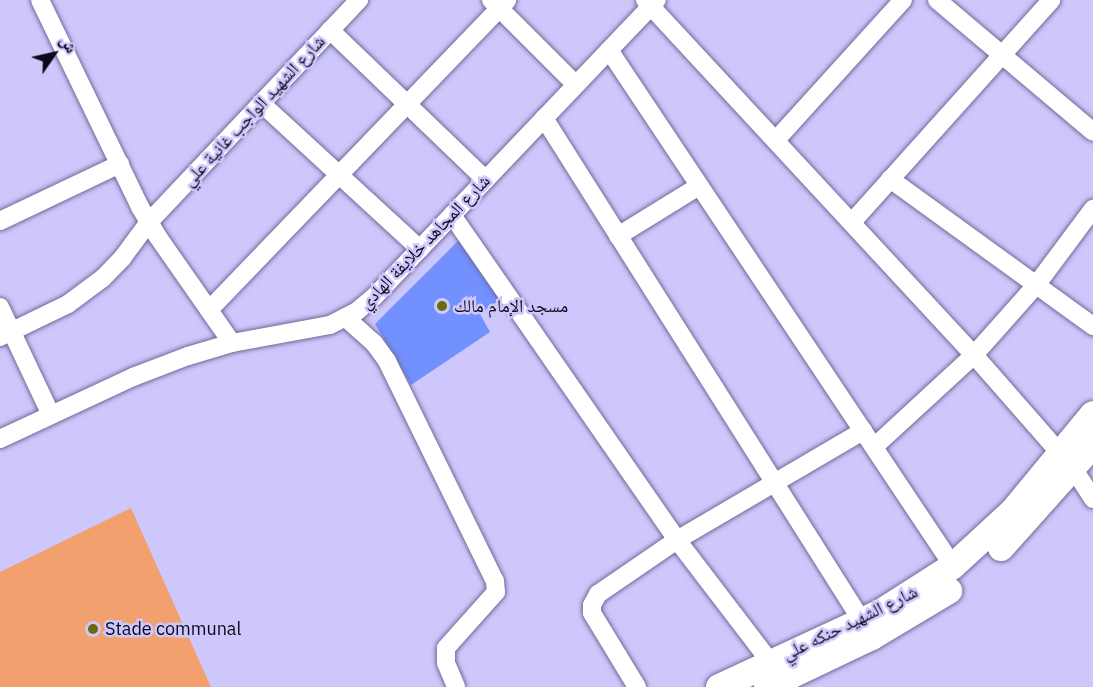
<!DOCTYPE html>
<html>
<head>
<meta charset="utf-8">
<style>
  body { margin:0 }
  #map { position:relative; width:1093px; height:687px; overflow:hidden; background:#cdc7fb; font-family:"IBM Plex Sans","Noto Naskh Arabic",sans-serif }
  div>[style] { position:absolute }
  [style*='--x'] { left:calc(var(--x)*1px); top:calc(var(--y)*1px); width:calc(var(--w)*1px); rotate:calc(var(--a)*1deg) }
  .green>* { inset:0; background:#f3a06f }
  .building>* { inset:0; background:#7290fe }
  .roads { filter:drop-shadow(0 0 2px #716b9a) drop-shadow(0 0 2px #716b9a) }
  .minor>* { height:18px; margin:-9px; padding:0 9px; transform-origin:9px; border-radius:9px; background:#fff }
  .secondary>* { height:26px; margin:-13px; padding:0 13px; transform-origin:13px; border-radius:13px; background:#fff }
  .dots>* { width:16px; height:16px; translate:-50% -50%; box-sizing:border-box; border:3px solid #cdc7fb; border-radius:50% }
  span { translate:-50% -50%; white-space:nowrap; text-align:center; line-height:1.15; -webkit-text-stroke:5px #cdc7fb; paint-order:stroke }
  .street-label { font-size:18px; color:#0c081a }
  .poi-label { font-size:18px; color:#0c081a }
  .left { translate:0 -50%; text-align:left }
  .north { position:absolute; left:24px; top:24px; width:60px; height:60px; -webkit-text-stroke:4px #cdc7fb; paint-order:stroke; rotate:56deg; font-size:16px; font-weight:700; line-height:24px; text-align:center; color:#0c081a }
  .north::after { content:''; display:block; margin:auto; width:21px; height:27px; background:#0c081a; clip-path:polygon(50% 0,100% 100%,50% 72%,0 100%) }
</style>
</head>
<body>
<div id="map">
  <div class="green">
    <div style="clip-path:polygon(131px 508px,211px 687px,0 687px,0 572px)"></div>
  </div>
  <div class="building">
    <div style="clip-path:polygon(459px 240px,502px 298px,480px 314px,490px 332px,411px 385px,375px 324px)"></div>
  </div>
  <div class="roads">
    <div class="minor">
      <div style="--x:40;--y:0;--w:230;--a:64.2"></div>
      <div style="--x:140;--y:207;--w:35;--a:59"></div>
      <div style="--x:158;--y:237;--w:129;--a:55.1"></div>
      <div style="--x:491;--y:0;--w:120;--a:45"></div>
      <div style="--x:645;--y:0;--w:484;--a:47.2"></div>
      <div style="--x:974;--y:355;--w:150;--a:48.8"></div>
      <div style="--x:1073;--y:468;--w:37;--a:57"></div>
      <div style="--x:937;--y:0;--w:204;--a:40.2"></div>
      <div style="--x:330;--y:30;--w:216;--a:43.9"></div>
      <div style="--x:609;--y:50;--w:620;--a:56.31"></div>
      <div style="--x:261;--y:103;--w:216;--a:42.6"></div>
      <div style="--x:544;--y:118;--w:605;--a:57.7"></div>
      <div style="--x:776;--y:140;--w:189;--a:-47.8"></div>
      <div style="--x:890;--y:179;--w:251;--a:35.9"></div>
      <div style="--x:452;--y:215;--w:395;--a:55.3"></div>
      <div style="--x:677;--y:540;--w:155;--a:52.6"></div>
      <div style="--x:0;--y:221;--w:133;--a:-25.4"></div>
      <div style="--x:853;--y:221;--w:297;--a:-48.1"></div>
      <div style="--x:618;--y:236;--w:95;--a:-31.7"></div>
      <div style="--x:0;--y:307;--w:119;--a:64.7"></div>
      <div style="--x:209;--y:310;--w:430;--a:-46.1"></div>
      <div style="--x:346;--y:318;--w:38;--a:42"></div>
      <div style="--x:374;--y:343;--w:22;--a:54"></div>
      <div style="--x:387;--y:361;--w:245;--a:63.9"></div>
      <div style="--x:495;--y:581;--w:11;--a:85"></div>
      <div style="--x:496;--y:592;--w:75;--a:131.8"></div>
      <div style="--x:446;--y:648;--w:15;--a:90"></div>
      <div style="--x:446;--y:663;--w:26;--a:67"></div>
      <div style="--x:0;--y:337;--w:76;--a:-25.9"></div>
      <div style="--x:68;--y:304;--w:44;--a:-36.6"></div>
      <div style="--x:103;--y:278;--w:29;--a:-46"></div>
      <div style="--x:123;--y:257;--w:44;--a:-53.4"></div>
      <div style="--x:149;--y:222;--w:306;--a:-46.6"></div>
      <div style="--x:0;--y:439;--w:147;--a:-25"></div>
      <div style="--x:133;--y:377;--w:59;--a:-20.9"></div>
      <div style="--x:188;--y:356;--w:46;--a:-16.5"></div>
      <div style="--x:232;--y:343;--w:100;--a:-10.4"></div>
      <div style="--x:330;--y:325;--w:29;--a:-27"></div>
      <div style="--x:356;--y:312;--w:23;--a:-40"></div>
      <div style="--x:374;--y:297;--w:410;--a:-46.4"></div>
      <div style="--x:874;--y:447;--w:136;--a:-42.6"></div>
      <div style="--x:974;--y:355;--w:95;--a:-48.4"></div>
      <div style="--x:1037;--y:284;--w:94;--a:-53.3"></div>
      <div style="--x:637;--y:687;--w:87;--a:-121.3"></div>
      <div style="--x:592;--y:613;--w:8;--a:-90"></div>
      <div style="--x:592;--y:605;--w:13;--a:-61"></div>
      <div style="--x:598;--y:594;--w:96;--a:-34.4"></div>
      <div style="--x:677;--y:540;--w:216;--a:-30.4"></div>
    </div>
    <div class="secondary">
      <div style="--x:1001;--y:548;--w:138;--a:-48.2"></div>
      <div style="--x:719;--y:687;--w:179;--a:-24.8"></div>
      <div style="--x:881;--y:612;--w:85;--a:-32.6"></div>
      <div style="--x:953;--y:566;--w:80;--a:-42.5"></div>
      <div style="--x:1012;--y:512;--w:127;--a:-50.4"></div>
      <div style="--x:767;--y:687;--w:116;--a:-25.5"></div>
      <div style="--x:872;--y:637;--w:90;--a:-30.9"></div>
    </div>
  </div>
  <div class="dots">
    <div style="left:442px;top:306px;background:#6a6b0b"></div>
    <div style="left:93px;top:629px;background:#6a6b0b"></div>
  </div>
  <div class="street-label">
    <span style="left:254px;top:111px;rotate:-47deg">شارع الشهيد الواجب غانية علي</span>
    <span style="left:425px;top:242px;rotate:-46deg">شارع المجاهد خلايفة الهادي</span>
    <span style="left:850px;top:623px;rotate:-26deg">شارع الشهيد حنكه علي</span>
  </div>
  <div class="poi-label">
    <span class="left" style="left:454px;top:306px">مسجد الإمام مالك</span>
    <span class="left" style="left:105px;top:629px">Stade communal</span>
  </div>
  <div class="north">ش</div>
</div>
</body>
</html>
